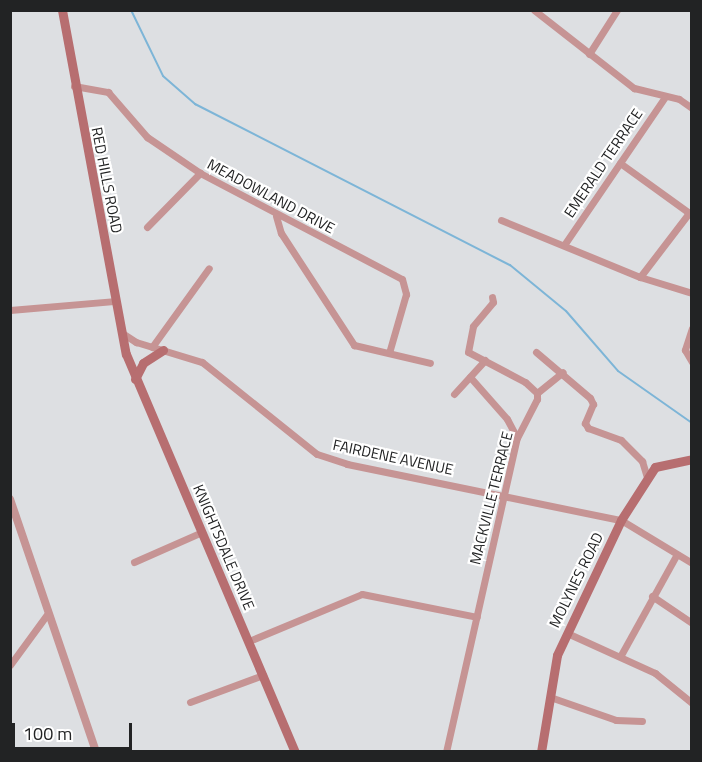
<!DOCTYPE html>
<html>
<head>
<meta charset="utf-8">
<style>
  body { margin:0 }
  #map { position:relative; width:702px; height:762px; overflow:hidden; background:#dddfe2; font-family:"Titillium Web",sans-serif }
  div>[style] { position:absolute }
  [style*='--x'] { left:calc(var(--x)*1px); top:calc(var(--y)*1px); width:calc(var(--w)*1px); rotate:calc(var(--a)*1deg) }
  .stream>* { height:2px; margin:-1px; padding:0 1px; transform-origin:1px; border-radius:1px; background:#7db5d7 }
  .minor>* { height:7px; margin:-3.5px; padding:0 3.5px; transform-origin:3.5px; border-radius:3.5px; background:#c69494 }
  .tertiary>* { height:8px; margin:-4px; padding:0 4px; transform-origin:4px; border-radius:4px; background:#c69494 }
  .secondary>* { height:9px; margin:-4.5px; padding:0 4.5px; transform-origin:4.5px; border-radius:4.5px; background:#b76e70 }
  span { translate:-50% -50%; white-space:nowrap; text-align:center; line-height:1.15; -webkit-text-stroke:4.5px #fff; paint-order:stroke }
  .street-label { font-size:15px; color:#222324 }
  .frame { position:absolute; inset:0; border:12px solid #222324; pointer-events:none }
  .scale { position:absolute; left:12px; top:723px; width:120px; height:27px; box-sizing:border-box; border:3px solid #222324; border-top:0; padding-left:8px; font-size:18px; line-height:21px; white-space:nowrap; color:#222324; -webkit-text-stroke:4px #fff; paint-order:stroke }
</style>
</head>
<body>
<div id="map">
  <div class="stream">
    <div style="--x:131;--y:10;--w:73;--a:64.1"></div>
    <div style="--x:163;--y:76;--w:43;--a:41.2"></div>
    <div style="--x:195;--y:104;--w:354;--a:27.1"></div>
    <div style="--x:510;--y:265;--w:72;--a:39.4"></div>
    <div style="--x:566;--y:311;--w:79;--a:49.1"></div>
    <div style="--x:618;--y:371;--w:90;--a:35.1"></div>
  </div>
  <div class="minor">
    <div style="--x:534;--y:10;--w:127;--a:38"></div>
    <div style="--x:634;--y:88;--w:46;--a:13.7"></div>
    <div style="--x:679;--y:99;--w:16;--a:35"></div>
    <div style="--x:589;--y:54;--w:52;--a:-57.5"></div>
    <div style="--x:74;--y:86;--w:35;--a:10"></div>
    <div style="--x:108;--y:92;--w:60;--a:49.1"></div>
    <div style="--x:147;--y:137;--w:64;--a:34.2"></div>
    <div style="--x:200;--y:173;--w:228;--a:27.7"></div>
    <div style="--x:402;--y:279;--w:16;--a:75"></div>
    <div style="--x:406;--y:294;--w:61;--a:106.1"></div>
    <div style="--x:620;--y:163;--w:89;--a:35.8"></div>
    <div style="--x:276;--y:216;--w:18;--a:74"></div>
    <div style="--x:281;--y:233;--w:134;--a:56.9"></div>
    <div style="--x:354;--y:345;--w:78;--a:13.3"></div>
    <div style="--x:501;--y:220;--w:150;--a:22.3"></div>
    <div style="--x:640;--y:277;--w:54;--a:17.1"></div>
    <div style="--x:147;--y:227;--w:76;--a:-45.5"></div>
    <div style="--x:564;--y:245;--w:179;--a:-55.7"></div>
    <div style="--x:640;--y:277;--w:81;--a:-52.6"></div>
    <div style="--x:10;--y:310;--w:104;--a:-4.9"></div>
    <div style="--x:692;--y:328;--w:23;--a:108"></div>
    <div style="--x:685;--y:350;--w:14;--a:60"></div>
    <div style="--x:122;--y:333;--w:17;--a:33"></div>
    <div style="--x:136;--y:342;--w:69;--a:16.9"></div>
    <div style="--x:202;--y:362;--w:147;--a:38.7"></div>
    <div style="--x:317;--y:454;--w:32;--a:18"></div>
    <div style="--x:347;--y:464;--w:280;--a:11.6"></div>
    <div style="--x:621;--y:520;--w:83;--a:31.2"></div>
    <div style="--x:152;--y:347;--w:97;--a:-54.2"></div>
    <div style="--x:536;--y:352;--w:71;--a:40.4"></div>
    <div style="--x:590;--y:398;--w:7;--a:63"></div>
    <div style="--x:593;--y:404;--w:21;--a:113"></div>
    <div style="--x:585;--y:423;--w:6;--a:59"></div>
    <div style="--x:588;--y:428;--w:35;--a:20"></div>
    <div style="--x:621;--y:440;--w:30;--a:45"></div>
    <div style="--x:642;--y:461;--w:17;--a:73"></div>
    <div style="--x:470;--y:377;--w:56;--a:48.6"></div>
    <div style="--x:507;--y:419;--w:21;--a:62"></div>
    <div style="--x:537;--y:393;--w:33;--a:-39"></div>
    <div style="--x:454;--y:394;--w:46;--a:-47.6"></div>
    <div style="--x:134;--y:562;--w:74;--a:-23.8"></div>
    <div style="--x:652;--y:596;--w:48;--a:34"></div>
    <div style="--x:567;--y:633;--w:97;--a:24.4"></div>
    <div style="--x:655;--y:673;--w:48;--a:39"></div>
    <div style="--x:249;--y:641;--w:122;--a:-22.6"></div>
    <div style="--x:362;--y:594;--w:117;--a:11.3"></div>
    <div style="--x:621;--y:655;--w:115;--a:-61"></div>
    <div style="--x:10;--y:665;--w:64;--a:-53.8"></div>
    <div style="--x:550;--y:697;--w:70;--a:19.2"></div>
    <div style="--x:616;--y:720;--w:26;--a:2"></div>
    <div style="--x:190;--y:702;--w:78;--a:-20.3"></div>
    <div style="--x:446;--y:752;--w:322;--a:-77.3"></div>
    <div style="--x:517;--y:438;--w:44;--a:-62.9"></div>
    <div style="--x:537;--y:399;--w:6;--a:-90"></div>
    <div style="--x:537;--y:393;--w:16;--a:-137"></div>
    <div style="--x:525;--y:382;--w:64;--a:-152.2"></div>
    <div style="--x:468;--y:352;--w:26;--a:-79"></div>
    <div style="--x:473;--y:326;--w:31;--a:-50"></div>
    <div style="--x:493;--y:302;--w:5;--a:-101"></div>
  </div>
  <div class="tertiary">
    <div style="--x:10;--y:499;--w:267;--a:71.2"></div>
  </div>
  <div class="secondary">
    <div style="--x:62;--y:10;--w:350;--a:79.5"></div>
    <div style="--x:126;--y:354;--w:432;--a:67"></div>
    <div style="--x:135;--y:379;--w:18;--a:-63"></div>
    <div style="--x:143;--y:363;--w:24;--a:-33"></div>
    <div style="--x:541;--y:752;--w:98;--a:-80.6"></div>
    <div style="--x:557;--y:655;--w:149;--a:-64.6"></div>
    <div style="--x:621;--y:520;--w:63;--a:-57.3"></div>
    <div style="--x:655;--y:467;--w:38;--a:-12"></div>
  </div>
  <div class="street-label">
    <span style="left:603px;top:163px;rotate:-56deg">EMERALD TERRACE</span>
    <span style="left:107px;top:180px;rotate:79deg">RED HILLS ROAD</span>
    <span style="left:271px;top:196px;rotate:28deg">MEADOWLAND DRIVE</span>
    <span style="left:393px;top:457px;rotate:12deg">FAIRDENE AVENUE</span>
    <span style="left:491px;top:498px;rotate:-76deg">MACKVILLE TERRACE</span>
    <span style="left:224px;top:547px;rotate:67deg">KNIGHTSDALE DRIVE</span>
    <span style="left:576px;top:580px;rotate:-64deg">MOLYNES ROAD</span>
  </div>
  <div class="frame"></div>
  <div class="scale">100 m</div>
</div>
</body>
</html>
